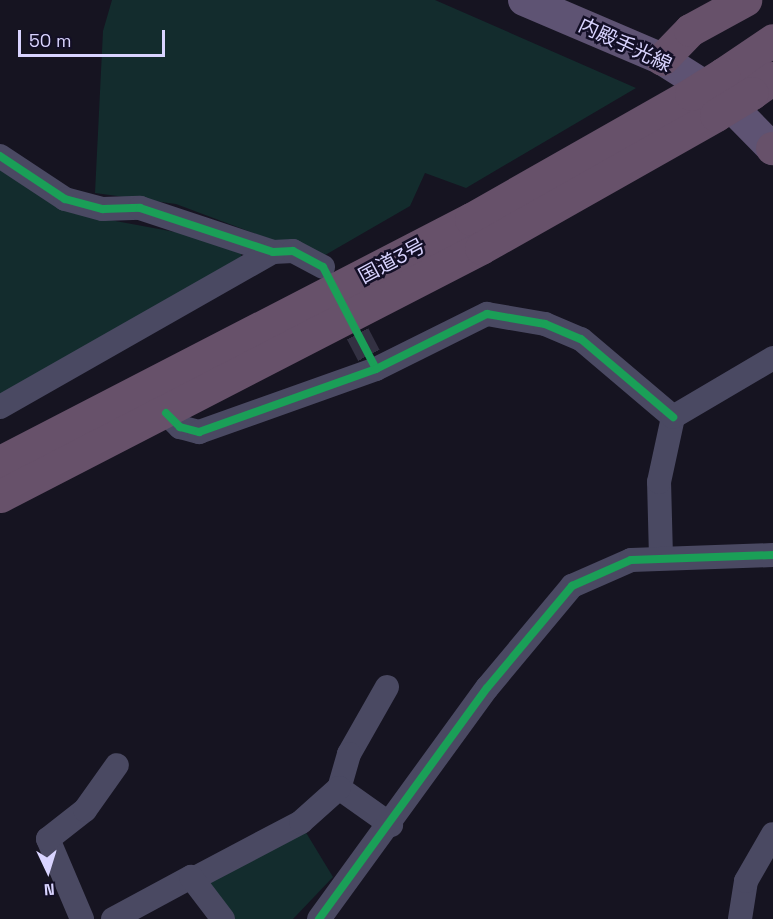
<!DOCTYPE html>
<html>
<head>
<meta charset="utf-8">
<style>
  body { margin:0 }
  #map { position:relative; width:773px; height:919px; overflow:hidden; background:#161421; font-family:"Space Grotesk","Noto Sans JP",sans-serif }
  div>[style] { position:absolute }
  [style*='--x'] { left:calc(var(--x)*1px); top:calc(var(--y)*1px); width:calc(var(--w)*1px); rotate:calc(var(--a)*1deg) }
  .green>* { inset:0; background:#132c2d }
  .minor-tunnel>* { height:24px; margin-top:-12px; transform-origin:0; background:repeating-linear-gradient(90deg,#333142 0 24px,transparent 0 36px) }
  .minor>* { height:24px; margin:-12px; padding:0 12px; transform-origin:12px; border-radius:12px; background:#4a4962 }
  .major>* { height:32px; margin:-16px; padding:0 16px; transform-origin:16px; border-radius:16px; background:#5e5373 }
  .highway>* { height:33px; margin:-16.5px; padding:0 16.5px; transform-origin:16.5px; border-radius:16.5px; background:#67516a }
  .highway-bridge>* { height:33px; margin:-16.5px; padding:0 16.5px; transform-origin:16.5px; border-radius:16.5px; background:#67516a }
  .cycleway>* { height:8px; margin:-4px; padding:0 4px; transform-origin:4px; border-radius:4px; background:#1a9f57 }
  span { translate:-50% -50%; white-space:nowrap; text-align:center; line-height:1.15; -webkit-text-stroke:5px #130f26; paint-order:stroke }
  .street-label { font-size:20px; color:#d9d4ff }
  .north { position:absolute; left:18px; top:841px; width:60px; height:60px; -webkit-text-stroke:4px #130f26; paint-order:stroke; rotate:176deg; font-size:16px; font-weight:700; line-height:24px; text-align:center; color:#d9d4ff }
  .north::after { content:''; display:block; margin:auto; width:21px; height:27px; background:#d9d4ff; clip-path:polygon(50% 0,100% 100%,50% 72%,0 100%) }
  .scale { position:absolute; left:18px; top:30px; width:147px; height:27px; box-sizing:border-box; border:3px solid #d9d4ff; border-top:0; padding-left:8px; font-size:18px; line-height:21px; white-space:nowrap; color:#d9d4ff; -webkit-text-stroke:4px #130f26; paint-order:stroke }
</style>
</head>
<body>
<div id="map">
  <div class="green">
    <div style="clip-path:polygon(112px 0,435px 0,636px 88px,466px 188px,425px 173px,410px 206px,320px 258px,176px 204px,95px 193px,103px 31px)"></div>
    <div style="clip-path:polygon(0 168px,72px 213px,186px 234px,241px 252px,242px 263px,0 400px)"></div>
    <div style="clip-path:polygon(302px 826px,333px 877px,293px 919px,229px 919px,203px 879px)"></div>
  </div>
  <div class="minor-tunnel">
    <div style="--x:341;--y:302;--w:76;--a:62.4"></div>
  </div>
  <div class="minor">
    <div style="--x:0;--y:156;--w:78;--a:33.5"></div>
    <div style="--x:65;--y:199;--w:39;--a:15"></div>
    <div style="--x:103;--y:209;--w:37;--a:-2"></div>
    <div style="--x:140;--y:208;--w:140;--a:18.3"></div>
    <div style="--x:273;--y:252;--w:20;--a:-3"></div>
    <div style="--x:293;--y:251;--w:34;--a:28"></div>
    <div style="--x:0;--y:407;--w:314;--a:-29.6"></div>
    <div style="--x:166;--y:413;--w:20;--a:45"></div>
    <div style="--x:180;--y:427;--w:20;--a:15"></div>
    <div style="--x:199;--y:432;--w:188;--a:-19.6"></div>
    <div style="--x:376;--y:369;--w:124;--a:-26.4"></div>
    <div style="--x:487;--y:314;--w:59;--a:9.8"></div>
    <div style="--x:545;--y:324;--w:39;--a:23"></div>
    <div style="--x:581;--y:339;--w:121;--a:40.3"></div>
    <div style="--x:661;--y:557;--w:75;--a:-91.5"></div>
    <div style="--x:659;--y:482;--w:66;--a:-77.8"></div>
    <div style="--x:673;--y:417;--w:116;--a:-30.5"></div>
    <div style="--x:387;--y:687;--w:77;--a:119.6"></div>
    <div style="--x:349;--y:754;--w:35;--a:106"></div>
    <div style="--x:339;--y:788;--w:64;--a:35.4"></div>
    <div style="--x:195;--y:878;--w:120;--a:-27.8"></div>
    <div style="--x:301;--y:822;--w:51;--a:-41.8"></div>
    <div style="--x:82;--y:919;--w:87;--a:-113"></div>
    <div style="--x:48;--y:839;--w:47;--a:-38.1"></div>
    <div style="--x:85;--y:810;--w:55;--a:-54.6"></div>
    <div style="--x:113;--y:919;--w:89;--a:-28.3"></div>
    <div style="--x:191;--y:877;--w:53;--a:52.7"></div>
    <div style="--x:319;--y:919;--w:286;--a:-54"></div>
    <div style="--x:487;--y:688;--w:133;--a:-50.2"></div>
    <div style="--x:572;--y:586;--w:64;--a:-23.8"></div>
    <div style="--x:631;--y:560;--w:142;--a:-2"></div>
    <div style="--x:740;--y:919;--w:38;--a:-81"></div>
    <div style="--x:746;--y:881;--w:54;--a:-60.1"></div>
  </div>
  <div class="major">
    <div style="--x:524;--y:0;--w:150;--a:23.1"></div>
    <div style="--x:662;--y:59;--w:71;--a:32.3"></div>
    <div style="--x:722;--y:97;--w:73;--a:45.6"></div>
  </div>
  <div class="highway">
    <div style="--x:662;--y:59;--w:40;--a:-46"></div>
    <div style="--x:690;--y:30;--w:63;--a:-28.6"></div>
    <div style="--x:723;--y:74;--w:60;--a:-34.2"></div>
    <div style="--x:752;--y:93;--w:26;--a:-36"></div>
    <div style="--x:772;--y:148;--w:1;--a:0"></div>
    <div style="--x:0;--y:462;--w:530;--a:-27.29"></div>
    <div style="--x:471;--y:219;--w:253;--a:-29.6"></div>
    <div style="--x:0;--y:496;--w:541;--a:-27.28"></div>
    <div style="--x:481;--y:248;--w:270;--a:-29.5"></div>
  </div>
  <div class="highway-bridge">
    <div style="--x:691;--y:94;--w:38;--a:-32"></div>
    <div style="--x:716;--y:115;--w:42;--a:-31.4"></div>
  </div>
  <div class="cycleway">
    <div style="--x:0;--y:156;--w:78;--a:33.5"></div>
    <div style="--x:65;--y:199;--w:39;--a:15"></div>
    <div style="--x:103;--y:209;--w:37;--a:-2"></div>
    <div style="--x:140;--y:208;--w:140;--a:18.3"></div>
    <div style="--x:273;--y:252;--w:20;--a:-3"></div>
    <div style="--x:293;--y:251;--w:34;--a:28"></div>
    <div style="--x:323;--y:267;--w:115;--a:62.5"></div>
    <div style="--x:166;--y:413;--w:20;--a:45"></div>
    <div style="--x:180;--y:427;--w:20;--a:15"></div>
    <div style="--x:199;--y:432;--w:188;--a:-19.6"></div>
    <div style="--x:376;--y:369;--w:124;--a:-26.4"></div>
    <div style="--x:487;--y:314;--w:59;--a:9.8"></div>
    <div style="--x:545;--y:324;--w:39;--a:23"></div>
    <div style="--x:581;--y:339;--w:121;--a:40.3"></div>
    <div style="--x:319;--y:919;--w:286;--a:-54"></div>
    <div style="--x:487;--y:688;--w:133;--a:-50.2"></div>
    <div style="--x:572;--y:586;--w:64;--a:-23.8"></div>
    <div style="--x:631;--y:560;--w:142;--a:-2"></div>
  </div>
  <div class="street-label">
    <span style="left:625px;top:45px;rotate:25deg">内殿手光線</span>
    <span style="left:392px;top:261px;rotate:-28deg">国道3号</span>
  </div>
  <div class="north">N</div>
  <div class="scale">50 m</div>
</div>
</body>
</html>
